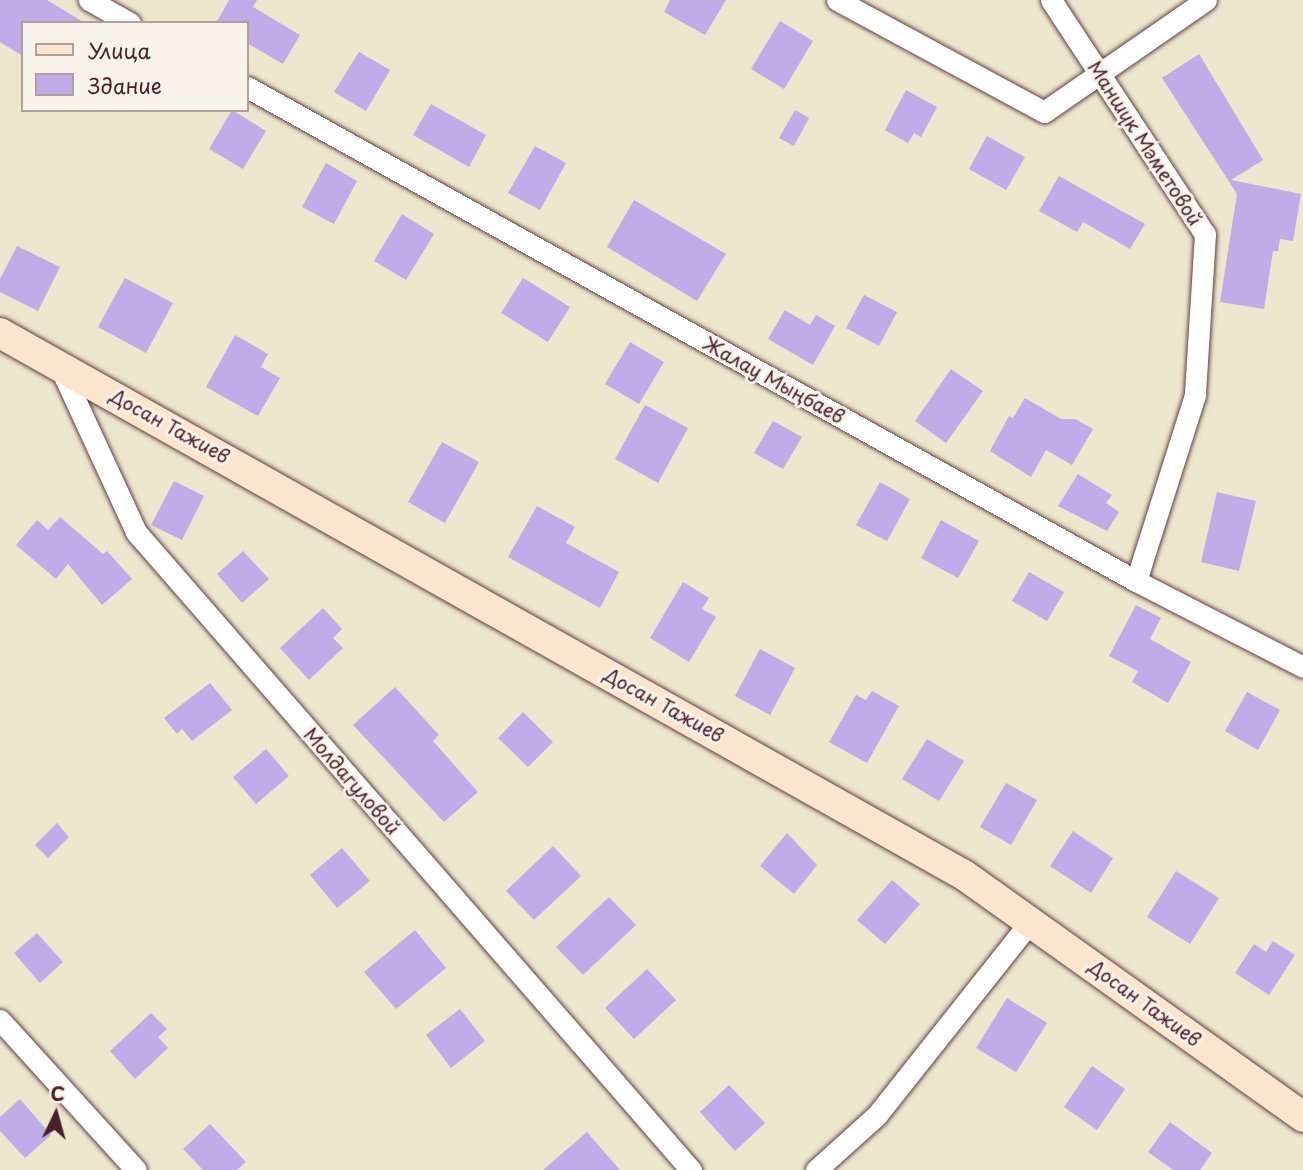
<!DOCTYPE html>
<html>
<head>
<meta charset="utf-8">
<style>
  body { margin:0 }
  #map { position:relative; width:1303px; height:1170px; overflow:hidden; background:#ede7cd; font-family:"Playpen Sans",sans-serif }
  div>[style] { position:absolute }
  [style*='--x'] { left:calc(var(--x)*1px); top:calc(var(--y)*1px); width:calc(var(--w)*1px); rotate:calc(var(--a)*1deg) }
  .building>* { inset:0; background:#c1abe9 }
  .roads { filter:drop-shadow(0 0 2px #623d43) drop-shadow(0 0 2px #623d43) }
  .street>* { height:21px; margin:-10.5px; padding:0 10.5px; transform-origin:10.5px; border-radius:10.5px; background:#fff }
  .secondary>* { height:30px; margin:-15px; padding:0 15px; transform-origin:15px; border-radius:15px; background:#fce5cf }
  span { translate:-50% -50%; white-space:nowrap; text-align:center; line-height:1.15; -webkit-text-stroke:6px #f7f3e8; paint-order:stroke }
  .street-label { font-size:19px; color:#4a1f2b }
  .legend { position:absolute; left:21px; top:21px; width:228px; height:91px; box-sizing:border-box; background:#f7f3e8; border:2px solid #b29e9c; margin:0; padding:9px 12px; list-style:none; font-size:21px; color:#4a1f2b }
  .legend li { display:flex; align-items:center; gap:14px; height:35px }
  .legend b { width:35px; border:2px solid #b29e9c }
  .north { position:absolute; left:21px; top:1079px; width:70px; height:70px; -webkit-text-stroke:5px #f7f3e8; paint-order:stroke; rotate:5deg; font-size:19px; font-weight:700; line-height:28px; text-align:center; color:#4a1f2b }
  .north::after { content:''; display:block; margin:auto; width:24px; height:32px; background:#4a1f2b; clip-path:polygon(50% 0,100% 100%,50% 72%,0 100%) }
</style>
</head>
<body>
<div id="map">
  <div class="building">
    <div style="clip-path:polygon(0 0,47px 0,85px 23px,23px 23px,23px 56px,0 42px)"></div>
    <div style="clip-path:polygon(229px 0,257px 0,253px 7px,300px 35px,283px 64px,247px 43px,247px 23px,216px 23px)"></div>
    <div style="clip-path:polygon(670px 0,726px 0,705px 35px,664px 12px)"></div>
    <div style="clip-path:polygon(780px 21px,813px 41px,784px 89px,751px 69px)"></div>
    <div style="clip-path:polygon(359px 52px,390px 70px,366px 111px,334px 92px)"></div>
    <div style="clip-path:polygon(1199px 54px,1263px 160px,1231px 180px,1301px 194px,1293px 241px,1280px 239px,1278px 251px,1273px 251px,1264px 309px,1220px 302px,1237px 194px,1162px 78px)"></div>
    <div style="clip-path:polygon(906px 90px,937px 107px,921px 137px,914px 133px,908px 143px,885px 130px)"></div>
    <div style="clip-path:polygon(431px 104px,486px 135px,469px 167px,413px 135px)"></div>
    <div style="clip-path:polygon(232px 110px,266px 131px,243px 169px,209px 149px)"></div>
    <div style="clip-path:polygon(795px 110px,809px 118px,794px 146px,779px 138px)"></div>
    <div style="clip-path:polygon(987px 136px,1025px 157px,1006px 190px,969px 169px)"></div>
    <div style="clip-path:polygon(535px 146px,566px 163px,540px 210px,508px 193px)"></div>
    <div style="clip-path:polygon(326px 163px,357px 181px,334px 224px,302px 207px)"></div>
    <div style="clip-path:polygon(1059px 176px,1145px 224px,1130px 249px,1083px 222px,1077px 232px,1039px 211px)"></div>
    <div style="clip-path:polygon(634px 200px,726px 254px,697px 301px,607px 247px)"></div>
    <div style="clip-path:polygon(402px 214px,434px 234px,406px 280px,374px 261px)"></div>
    <div style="clip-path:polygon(17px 246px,60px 267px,38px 311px,0 292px,0 279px)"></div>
    <div style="clip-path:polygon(125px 278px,173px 303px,146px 353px,98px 327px)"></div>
    <div style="clip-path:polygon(523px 278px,570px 307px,548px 342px,501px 313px)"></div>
    <div style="clip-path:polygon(864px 295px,897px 312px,879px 346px,846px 328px)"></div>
    <div style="clip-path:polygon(785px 310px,810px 325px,816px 315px,835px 326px,813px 365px,768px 339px)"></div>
    <div style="clip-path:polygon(235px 335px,268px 354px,261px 367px,280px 378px,258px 416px,206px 387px)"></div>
    <div style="clip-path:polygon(630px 342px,664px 362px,639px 404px,605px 384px)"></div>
    <div style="clip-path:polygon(951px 369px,983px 391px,946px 443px,915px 421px)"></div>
    <div style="clip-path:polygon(1025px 398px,1061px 419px,1075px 419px,1093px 429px,1072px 465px,1046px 450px,1031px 477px,990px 451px,1009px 416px,1013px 418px)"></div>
    <div style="clip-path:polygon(645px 405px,688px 428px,658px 483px,615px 459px)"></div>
    <div style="clip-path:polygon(773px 421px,802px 437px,783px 469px,754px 453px)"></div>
    <div style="clip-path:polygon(442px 442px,479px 462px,445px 523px,408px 502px)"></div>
    <div style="clip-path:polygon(1078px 474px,1112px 495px,1106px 503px,1119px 512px,1107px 531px,1058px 506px)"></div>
    <div style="clip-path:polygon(174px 481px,204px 496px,182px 540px,151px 525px)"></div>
    <div style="clip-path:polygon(880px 482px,910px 499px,887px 541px,856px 525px)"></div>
    <div style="clip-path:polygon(1217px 492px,1256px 501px,1239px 571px,1201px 562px)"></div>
    <div style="clip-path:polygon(537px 506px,575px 527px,566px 543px,619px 572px,600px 608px,508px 557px)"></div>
    <div style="clip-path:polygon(60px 517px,103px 554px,107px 551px,132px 579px,102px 605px,68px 564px,56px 579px,16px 545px,37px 520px,48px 530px)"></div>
    <div style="clip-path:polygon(941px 520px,979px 541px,958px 578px,921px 558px)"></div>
    <div style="clip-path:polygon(243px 551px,269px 579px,242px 603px,217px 574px)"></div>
    <div style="clip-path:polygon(1029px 572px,1064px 592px,1047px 621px,1012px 601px)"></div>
    <div style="clip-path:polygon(683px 582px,709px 598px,702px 609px,716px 617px,689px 662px,650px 638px)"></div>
    <div style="clip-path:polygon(1136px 605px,1161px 618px,1150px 639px,1191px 662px,1168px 703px,1132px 682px,1138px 671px,1109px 656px)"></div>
    <div style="clip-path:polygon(323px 608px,342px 629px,333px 638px,343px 648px,309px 680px,280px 648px)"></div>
    <div style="clip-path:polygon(760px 649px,795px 668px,770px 715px,735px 696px)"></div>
    <div style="clip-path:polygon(210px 683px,232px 710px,192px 741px,182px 729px,177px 734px,164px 718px)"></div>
    <div style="clip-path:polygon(395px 687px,439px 735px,433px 741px,478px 792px,444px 822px,353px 725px)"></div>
    <div style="clip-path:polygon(872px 691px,899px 706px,867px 763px,829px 742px,856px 695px,866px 700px)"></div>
    <div style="clip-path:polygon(1247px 692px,1280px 710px,1258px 750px,1225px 731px)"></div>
    <div style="clip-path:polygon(523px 712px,553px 742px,528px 767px,498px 738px)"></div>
    <div style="clip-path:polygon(927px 739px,964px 761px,939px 801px,902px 779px)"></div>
    <div style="clip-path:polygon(266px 749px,289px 776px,256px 804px,233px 777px)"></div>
    <div style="clip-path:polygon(1006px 783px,1037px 800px,1011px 845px,980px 827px)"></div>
    <div style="clip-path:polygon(57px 823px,69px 837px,48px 858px,35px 845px)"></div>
    <div style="clip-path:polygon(1073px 831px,1113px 858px,1091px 893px,1050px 866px)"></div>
    <div style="clip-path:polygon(787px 833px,817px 865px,794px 894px,760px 866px)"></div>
    <div style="clip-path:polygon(553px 846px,581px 876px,534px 920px,506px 891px)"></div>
    <div style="clip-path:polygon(342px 848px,370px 881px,337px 908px,310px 875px)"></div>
    <div style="clip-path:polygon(1176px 871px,1219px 898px,1190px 944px,1147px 917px)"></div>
    <div style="clip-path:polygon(892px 880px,920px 904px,885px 944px,857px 920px)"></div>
    <div style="clip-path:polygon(609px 897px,636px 925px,583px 975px,556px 947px)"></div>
    <div style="clip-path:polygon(415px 930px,446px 968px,396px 1009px,364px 972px)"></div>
    <div style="clip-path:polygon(37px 933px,63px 962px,40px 983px,14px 953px)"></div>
    <div style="clip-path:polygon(1273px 941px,1295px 955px,1269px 995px,1235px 973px,1254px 944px,1266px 952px)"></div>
    <div style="clip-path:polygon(647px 969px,676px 1000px,634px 1039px,605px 1008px)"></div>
    <div style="clip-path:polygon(1007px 998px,1047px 1023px,1016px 1072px,976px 1048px)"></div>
    <div style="clip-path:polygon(460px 1009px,485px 1041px,451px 1068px,426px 1035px)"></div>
    <div style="clip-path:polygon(151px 1013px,167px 1029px,158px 1037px,168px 1048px,135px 1079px,110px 1051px)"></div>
    <div style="clip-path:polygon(1092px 1066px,1125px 1089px,1097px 1130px,1064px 1107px)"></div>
    <div style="clip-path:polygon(729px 1085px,765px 1123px,735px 1151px,700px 1112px)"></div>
    <div style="clip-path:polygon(20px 1099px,51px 1135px,25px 1158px,0 1131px,0 1117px)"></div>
    <div style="clip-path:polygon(1170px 1122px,1212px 1153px,1200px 1170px,1173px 1170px,1148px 1152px)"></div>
    <div style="clip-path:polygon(210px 1124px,246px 1162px,237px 1170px,203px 1170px,183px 1149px)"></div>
    <div style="clip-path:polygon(587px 1132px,620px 1170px,543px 1170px)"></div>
  </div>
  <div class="roads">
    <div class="street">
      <div style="--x:89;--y:0;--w:47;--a:29.3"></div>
      <div style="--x:837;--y:0;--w:235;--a:28.4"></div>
      <div style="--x:1044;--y:112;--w:197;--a:-34.7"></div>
      <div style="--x:1051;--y:0;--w:280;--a:56.7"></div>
      <div style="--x:1205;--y:234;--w:161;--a:93.6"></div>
      <div style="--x:1195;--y:395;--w:195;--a:107.6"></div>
      <div style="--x:247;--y:87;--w:1017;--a:29.06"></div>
      <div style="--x:1136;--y:581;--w:188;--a:27.2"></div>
      <div style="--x:59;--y:365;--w:184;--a:65.2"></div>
      <div style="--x:136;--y:532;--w:846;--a:48.98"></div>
      <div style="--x:0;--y:1020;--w:202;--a:47.8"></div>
      <div style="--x:816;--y:1170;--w:82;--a:-42"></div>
      <div style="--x:877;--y:1115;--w:248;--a:-51.6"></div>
    </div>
    <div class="secondary">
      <div style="--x:0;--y:333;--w:1106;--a:29.35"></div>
      <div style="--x:964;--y:875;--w:417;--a:35.5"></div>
    </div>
  </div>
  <div class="street-label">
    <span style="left:1145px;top:143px;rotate:57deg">Маншүк Мәметовой</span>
    <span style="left:774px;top:380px;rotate:29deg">Жалау Мыңбаев</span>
    <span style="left:170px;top:426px;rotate:29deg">Досан Тажиев</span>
    <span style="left:664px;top:705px;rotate:29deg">Досан Тажиев</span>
    <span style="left:352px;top:781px;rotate:49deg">Молдагуловой</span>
    <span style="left:1145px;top:1003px;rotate:36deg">Досан Тажиев</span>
  </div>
  <ul class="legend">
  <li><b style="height:9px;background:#fce5cf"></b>Улица</li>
  <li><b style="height:19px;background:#c1abe9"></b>Здание</li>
  </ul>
  <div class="north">С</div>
</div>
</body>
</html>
